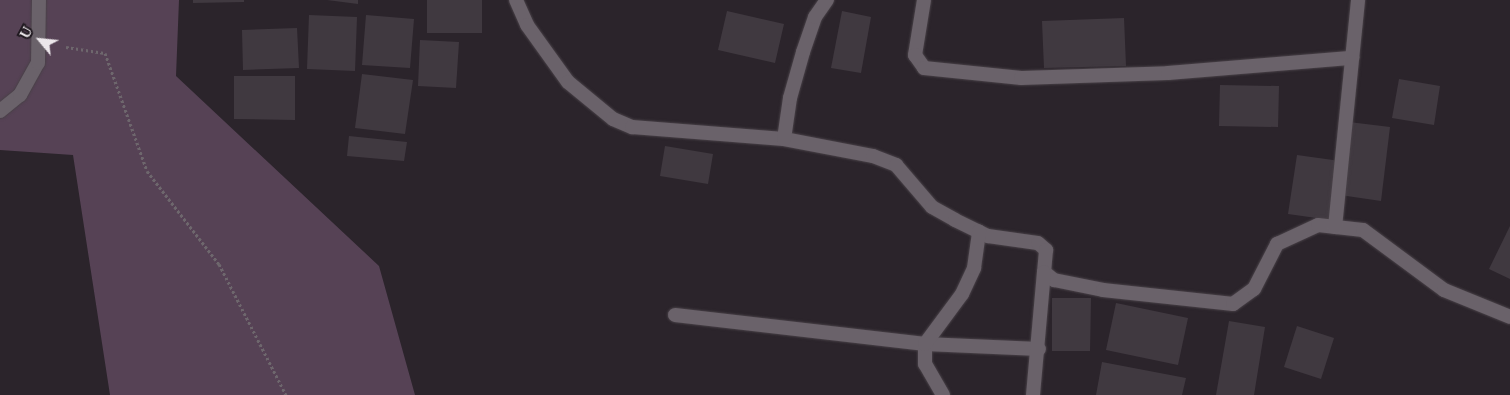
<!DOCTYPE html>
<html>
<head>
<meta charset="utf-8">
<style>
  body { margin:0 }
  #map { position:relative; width:1510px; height:395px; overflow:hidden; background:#2b242b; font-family:Spectral,serif }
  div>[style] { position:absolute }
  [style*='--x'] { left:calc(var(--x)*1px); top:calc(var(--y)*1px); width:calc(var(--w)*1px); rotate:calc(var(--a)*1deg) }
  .green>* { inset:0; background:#564255 }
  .building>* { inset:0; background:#403940 }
  .path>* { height:3px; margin-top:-1.5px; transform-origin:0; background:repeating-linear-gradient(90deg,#6e676d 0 2.5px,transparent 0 5px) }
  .roads { filter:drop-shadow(0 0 1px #484147) drop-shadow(0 0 1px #484147) }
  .minor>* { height:14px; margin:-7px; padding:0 7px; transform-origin:7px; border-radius:7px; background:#6a626a }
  span { translate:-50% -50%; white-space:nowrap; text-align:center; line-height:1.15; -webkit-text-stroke:4.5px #211a21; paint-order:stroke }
  .north { position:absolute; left:15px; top:15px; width:50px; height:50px; -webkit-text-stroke:4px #211a21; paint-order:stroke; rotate:298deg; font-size:14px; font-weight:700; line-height:20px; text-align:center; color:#ece7eb }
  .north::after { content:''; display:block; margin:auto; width:18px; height:22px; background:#ece7eb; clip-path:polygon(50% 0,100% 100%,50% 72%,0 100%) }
</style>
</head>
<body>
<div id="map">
  <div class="green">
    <div style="clip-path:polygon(0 0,179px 0,176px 76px,379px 266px,415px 395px,110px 395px,73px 155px,0 150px)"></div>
  </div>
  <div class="building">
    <div style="clip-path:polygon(193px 0,244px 0,244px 2px,193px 3px)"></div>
    <div style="clip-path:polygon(327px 0,358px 0,358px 4px)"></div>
    <div style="clip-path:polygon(427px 0,482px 0,482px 33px,427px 33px)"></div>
    <div style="clip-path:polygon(727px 11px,784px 24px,775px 63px,718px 50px)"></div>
    <div style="clip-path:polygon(842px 11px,871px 17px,861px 73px,831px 68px)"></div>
    <div style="clip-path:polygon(309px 15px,357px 17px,355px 71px,307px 69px)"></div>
    <div style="clip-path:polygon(366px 15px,414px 19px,410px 68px,362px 65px)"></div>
    <div style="clip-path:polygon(1124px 18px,1126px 66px,1044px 68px,1042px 21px)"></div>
    <div style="clip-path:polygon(297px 28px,299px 68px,243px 70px,242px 30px)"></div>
    <div style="clip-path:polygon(420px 40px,459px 42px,456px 88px,418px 86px)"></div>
    <div style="clip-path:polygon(362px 74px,413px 80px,405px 134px,355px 128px)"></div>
    <div style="clip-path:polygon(234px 76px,295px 76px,295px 120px,234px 119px)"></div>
    <div style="clip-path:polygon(1399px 79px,1440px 86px,1434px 125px,1392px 118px)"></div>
    <div style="clip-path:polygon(1220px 85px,1279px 86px,1278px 127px,1219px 126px)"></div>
    <div style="clip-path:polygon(1349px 122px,1390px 127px,1381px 201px,1340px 195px)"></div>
    <div style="clip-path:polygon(349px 136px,407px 142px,404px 161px,347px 156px)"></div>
    <div style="clip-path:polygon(665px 146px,713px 154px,708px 184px,660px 176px)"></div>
    <div style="clip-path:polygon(1297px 155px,1340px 161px,1331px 220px,1288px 214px)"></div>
    <div style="clip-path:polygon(1510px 226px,1510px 279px,1489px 269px)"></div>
    <div style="clip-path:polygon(1052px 298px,1091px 298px,1090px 351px,1052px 351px)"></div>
    <div style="clip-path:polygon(1116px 303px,1188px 318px,1178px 365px,1106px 350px)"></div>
    <div style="clip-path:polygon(1229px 321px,1265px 327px,1254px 395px,1216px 395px)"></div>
    <div style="clip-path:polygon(1297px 326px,1334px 338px,1321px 379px,1284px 367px)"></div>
    <div style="clip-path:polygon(1102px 362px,1186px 378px,1182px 395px,1096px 395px)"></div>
  </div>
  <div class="path">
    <div style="--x:66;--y:47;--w:39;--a:9"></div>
    <div style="--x:105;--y:53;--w:125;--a:70.4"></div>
    <div style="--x:147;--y:171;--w:118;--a:52.3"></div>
    <div style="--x:219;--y:264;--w:147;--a:62.9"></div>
  </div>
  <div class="roads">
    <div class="minor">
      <div style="--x:516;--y:0;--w:27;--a:66"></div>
      <div style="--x:527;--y:25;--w:70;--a:54.3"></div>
      <div style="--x:568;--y:82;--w:58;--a:39.4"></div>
      <div style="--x:613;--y:119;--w:21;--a:23"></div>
      <div style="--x:632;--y:127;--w:152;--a:4.5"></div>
      <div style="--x:784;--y:139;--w:91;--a:10.8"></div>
      <div style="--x:873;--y:156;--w:25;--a:21"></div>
      <div style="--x:896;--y:165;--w:55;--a:49.4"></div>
      <div style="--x:932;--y:207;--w:26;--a:29"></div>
      <div style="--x:955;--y:220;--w:37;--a:26"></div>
      <div style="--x:988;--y:236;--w:50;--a:8"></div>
      <div style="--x:1038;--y:243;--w:11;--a:41"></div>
      <div style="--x:1046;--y:250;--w:22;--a:95"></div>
      <div style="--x:1044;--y:272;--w:13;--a:39"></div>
      <div style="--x:1054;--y:280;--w:50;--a:11.5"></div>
      <div style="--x:1103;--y:290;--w:131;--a:6.1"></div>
      <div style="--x:1233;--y:304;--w:26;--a:-36"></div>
      <div style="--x:1254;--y:289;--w:51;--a:-62.9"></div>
      <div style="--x:1277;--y:244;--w:45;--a:-24.9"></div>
      <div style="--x:1318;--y:225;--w:45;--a:6.3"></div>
      <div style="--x:1363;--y:230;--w:101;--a:36.5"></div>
      <div style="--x:1444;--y:290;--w:71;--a:22.2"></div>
      <div style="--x:924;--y:0;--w:56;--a:99.3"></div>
      <div style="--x:915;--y:55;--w:16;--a:55"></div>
      <div style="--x:924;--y:68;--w:98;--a:5.9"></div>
      <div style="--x:1021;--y:78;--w:147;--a:-1.9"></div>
      <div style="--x:1168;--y:73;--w:185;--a:-4.7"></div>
      <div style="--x:0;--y:111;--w:26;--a:-39"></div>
      <div style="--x:20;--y:95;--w:37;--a:-61"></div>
      <div style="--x:38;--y:63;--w:63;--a:-89.1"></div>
      <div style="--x:784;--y:139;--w:41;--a:-81.7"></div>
      <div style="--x:790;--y:98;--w:48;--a:-74.2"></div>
      <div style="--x:803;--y:52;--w:37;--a:-71"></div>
      <div style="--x:815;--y:17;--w:21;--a:-55"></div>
      <div style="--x:1335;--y:227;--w:228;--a:-84.2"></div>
      <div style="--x:675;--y:315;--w:252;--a:6.6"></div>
      <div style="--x:925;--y:344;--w:114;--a:2.5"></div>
      <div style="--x:943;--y:395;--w:36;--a:-120"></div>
      <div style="--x:925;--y:364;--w:20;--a:-90"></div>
      <div style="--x:925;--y:344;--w:62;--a:-53.5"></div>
      <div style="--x:962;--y:294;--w:29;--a:-65"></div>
      <div style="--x:974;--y:268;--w:37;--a:-82"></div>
      <div style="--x:1033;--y:395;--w:123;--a:-84.9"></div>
    </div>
  </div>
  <div class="north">U</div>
</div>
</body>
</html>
